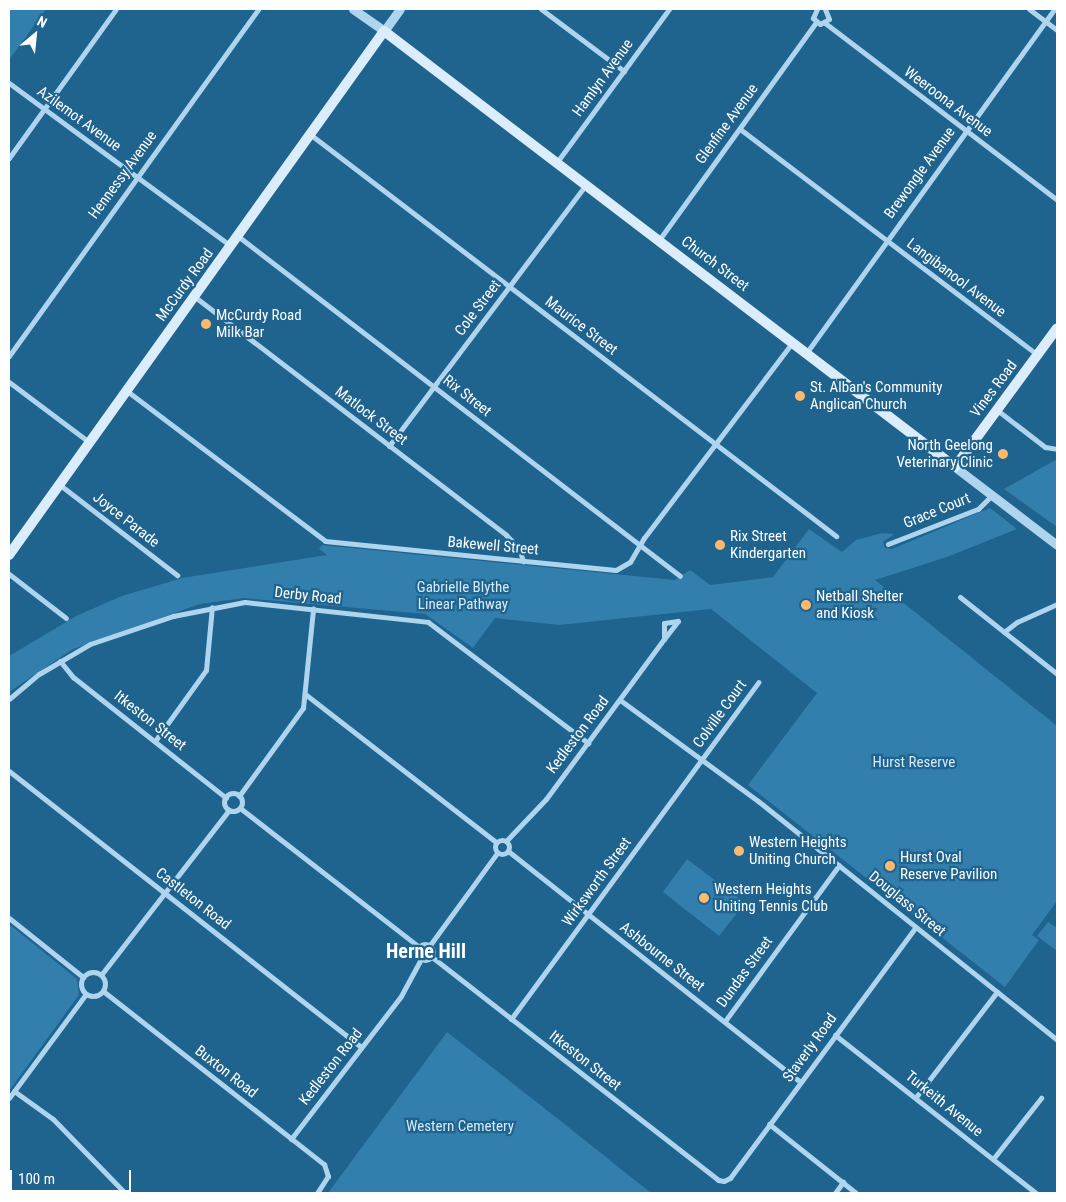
<!DOCTYPE html>
<html>
<head>
<meta charset="utf-8">
<style>
  body { margin:0 }
  #map { position:relative; width:1066px; height:1202px; overflow:hidden; background:#1f638f; font-family:"Roboto Condensed",sans-serif }
  div>[style] { position:absolute }
  [style*='--x'] { left:calc(var(--x)*1px); top:calc(var(--y)*1px); width:calc(var(--w)*1px); rotate:calc(var(--a)*1deg) }
  .green>* { inset:0; background:#327ead }
  .minor>* { height:5px; margin:-2.5px; padding:0 2.5px; transform-origin:2.5px; border-radius:2.5px; background:#aed5ed }
  .minor>.ring { margin:-2.5px; padding:0; box-sizing:content-box; background:none; border:5px solid #aed5ed; border-radius:50% }
  .tertiary>* { height:9px; margin:-4.5px; padding:0 4.5px; transform-origin:4.5px; border-radius:4.5px; background:#aed5ed }
  .secondary>* { height:10px; margin:-5px; padding:0 5px; transform-origin:5px; border-radius:5px; background:#dbedfa }
  .dots>* { width:14px; height:14px; translate:-50% -50%; box-sizing:border-box; border:2px solid #1f638f; border-radius:50% }
  span { translate:-50% -50%; white-space:nowrap; text-align:center; line-height:1.15; -webkit-text-stroke:4.5px #1f638f; paint-order:stroke }
  .street-label { font-size:15px; color:#fff }
  .poi-label { font-size:15px; color:#fff }
  .left { translate:0 -50%; text-align:left }
  .right { translate:-100% -50%; text-align:right }
  .park-label { font-size:15px; color:#d4ebf9 }
  .district-label { font-size:20px; color:#fff; font-weight:700 }
  .frame { position:absolute; inset:0; border:10px solid #fff; pointer-events:none }
  .north { position:absolute; left:10px; top:10px; width:50px; height:50px; -webkit-text-stroke:4px #1f638f; paint-order:stroke; rotate:28deg; font-size:14px; font-weight:700; line-height:20px; text-align:center; color:#fff }
  .north::after { content:''; display:block; margin:auto; width:18px; height:22px; background:#fff; clip-path:polygon(50% 0,100% 100%,50% 72%,0 100%) }
  .scale { position:absolute; left:10px; top:1170px; width:121px; height:22px; box-sizing:border-box; border:2px solid #fff; border-top:0; padding-left:6px; font-size:15px; line-height:18px; white-space:nowrap; color:#fff; -webkit-text-stroke:4px #1f638f; paint-order:stroke }
</style>
</head>
<body>
<div id="map">
  <div class="green">
    <div style="clip-path:polygon(9px 9px,46px 9px,9px 60px)"></div>
    <div style="clip-path:polygon(1057px 459px,1057px 527px,1004px 489px)"></div>
    <div style="clip-path:polygon(990px 508px,1017px 529px,947px 557px,875px 580px,1057px 726px,1057px 901px,1032px 935px,1039px 940px,1005px 987px,748px 785px,817px 693px,711px 609px,559px 625px,495px 618px,473px 648px,425px 614px,244px 598px,200px 604px,73px 649px,9px 692px,9px 656px,78px 615px,122px 596px,182px 578px,327px 555px,319px 549px,322px 545px,675px 580px,690px 570px,710px 585px,773px 577px,809px 529px,842px 552px,856px 540px,882px 533px,894px 534px,883px 542px,885px 548px,892px 549px)"></div>
    <div style="clip-path:polygon(687px 859px,745px 903px,719px 936px,663px 892px)"></div>
    <div style="clip-path:polygon(1048px 922px,1057px 928px,1057px 951px,1037px 936px)"></div>
    <div style="clip-path:polygon(9px 924px,77px 979px,79px 995px,9px 1091px)"></div>
    <div style="clip-path:polygon(447px 1032px,562px 1122px,651px 1193px,328px 1193px)"></div>
  </div>
  <div class="minor">
    <div style="--x:541;--y:9;--w:104;--a:36.8"></div>
    <div style="--x:817;--y:9;--w:10;--a:114"></div>
    <div style="--x:813;--y:18;--w:9;--a:41"></div>
    <div style="--x:820;--y:24;--w:10;--a:-29"></div>
    <div style="--x:829;--y:19;--w:11;--a:-112"></div>
    <div style="--x:1029;--y:9;--w:35;--a:37"></div>
    <div style="--x:825;--y:23;--w:292;--a:37.3"></div>
    <div style="--x:9;--y:83;--w:275;--a:36.3"></div>
    <div style="--x:740;--y:129;--w:374;--a:37.2"></div>
    <div style="--x:311;--y:135;--w:661;--a:37.37"></div>
    <div style="--x:9;--y:158;--w:183;--a:-54.3"></div>
    <div style="--x:557;--y:162;--w:190;--a:-53.8"></div>
    <div style="--x:239;--y:237;--w:556;--a:37.55"></div>
    <div style="--x:659;--y:240;--w:269;--a:-54.2"></div>
    <div style="--x:195;--y:297;--w:392;--a:37.4"></div>
    <div style="--x:506;--y:535;--w:18;--a:45"></div>
    <div style="--x:519;--y:548;--w:14;--a:73"></div>
    <div style="--x:807;--y:352;--w:423;--a:-54.2"></div>
    <div style="--x:9;--y:356;--w:427;--a:-54.3"></div>
    <div style="--x:9;--y:382;--w:100;--a:36.9"></div>
    <div style="--x:127;--y:391;--w:248;--a:37.1"></div>
    <div style="--x:325;--y:541;--w:292;--a:5.7"></div>
    <div style="--x:616;--y:570;--w:16;--a:-30"></div>
    <div style="--x:630;--y:562;--w:28;--a:-60"></div>
    <div style="--x:644;--y:538;--w:246;--a:-52.8"></div>
    <div style="--x:997;--y:410;--w:61;--a:37.6"></div>
    <div style="--x:1045;--y:447;--w:12;--a:9"></div>
    <div style="--x:389;--y:446;--w:327;--a:-53"></div>
    <div style="--x:60;--y:485;--w:148;--a:37.6"></div>
    <div style="--x:888;--y:544;--w:97;--a:-21.3"></div>
    <div style="--x:978;--y:509;--w:20;--a:-45"></div>
    <div style="--x:9;--y:574;--w:72;--a:37.7"></div>
    <div style="--x:960;--y:597;--w:124;--a:38.4"></div>
    <div style="--x:1004;--y:632;--w:16;--a:-38"></div>
    <div style="--x:1017;--y:622;--w:44;--a:-24.2"></div>
    <div style="--x:60;--y:661;--w:21;--a:51"></div>
    <div style="--x:73;--y:677;--w:195;--a:38.3"></div>
    <div style="--x:305;--y:694;--w:242;--a:37.8"></div>
    <div style="--x:9;--y:699;--w:39;--a:-40"></div>
    <div style="--x:39;--y:674;--w:59;--a:-30.5"></div>
    <div style="--x:90;--y:644;--w:88;--a:-18.6"></div>
    <div style="--x:173;--y:616;--w:73;--a:-11"></div>
    <div style="--x:245;--y:602;--w:184;--a:6.2"></div>
    <div style="--x:428;--y:622;--w:201;--a:37.1"></div>
    <div style="--x:620;--y:700;--w:171;--a:36.2"></div>
    <div style="--x:758;--y:801;--w:383;--a:38.6"></div>
    <div style="--x:155;--y:741;--w:87;--a:-54.3"></div>
    <div style="--x:206;--y:670;--w:63;--a:-84.6"></div>
    <div style="--x:9;--y:771;--w:447;--a:38.1"></div>
    <div class="ring" style="left:224px;top:793px;width:13px;height:13px"></div>
    <div style="--x:239;--y:796;--w:109;--a:-54"></div>
    <div style="--x:303;--y:708;--w:100;--a:-84.2"></div>
    <div style="--x:240;--y:808;--w:227;--a:37.8"></div>
    <div class="ring" style="left:495px;top:840px;width:9px;height:9px"></div>
    <div style="--x:506;--y:841;--w:58;--a:-46.4"></div>
    <div style="--x:546;--y:799;--w:199;--a:-53.6"></div>
    <div style="--x:664;--y:639;--w:16;--a:-90"></div>
    <div style="--x:664;--y:623;--w:14;--a:-8"></div>
    <div style="--x:678;--y:621;--w:23;--a:128"></div>
    <div style="--x:508;--y:851;--w:373;--a:38.3"></div>
    <div style="--x:9;--y:918;--w:95;--a:38.6"></div>
    <div class="ring" style="left:417px;top:944px;width:11px;height:11px"></div>
    <div style="--x:430;--y:945;--w:114;--a:-53.9"></div>
    <div style="--x:432;--y:957;--w:363;--a:37.9"></div>
    <div style="--x:718;--y:1180;--w:6;--a:9"></div>
    <div style="--x:724;--y:1181;--w:7;--a:-27"></div>
    <div style="--x:730;--y:1178;--w:311;--a:-53.5"></div>
    <div class="ring" style="left:81px;top:972px;width:19px;height:19px"></div>
    <div style="--x:101;--y:975;--w:209;--a:-52.2"></div>
    <div style="--x:103;--y:991;--w:281;--a:38.1"></div>
    <div style="--x:324;--y:1164;--w:13;--a:72"></div>
    <div style="--x:328;--y:1176;--w:20;--a:123"></div>
    <div style="--x:511;--y:1019;--w:418;--a:-53.7"></div>
    <div style="--x:725;--y:1021;--w:193;--a:-53.8"></div>
    <div style="--x:835;--y:1035;--w:256;--a:38.2"></div>
    <div style="--x:14;--y:1091;--w:48;--a:35.7"></div>
    <div style="--x:53;--y:1119;--w:103;--a:45.8"></div>
    <div style="--x:916;--y:1097;--w:133;--a:-52.4"></div>
    <div style="--x:9;--y:1098;--w:129;--a:-53.5"></div>
    <div style="--x:769;--y:1124;--w:111;--a:38.4"></div>
    <div style="--x:291;--y:1139;--w:180;--a:-52.4"></div>
    <div style="--x:401;--y:996;--w:42;--a:-61.6"></div>
    <div style="--x:993;--y:1159;--w:78;--a:-51.8"></div>
    <div style="--x:835;--y:1193;--w:14;--a:-54"></div>
  </div>
  <div class="tertiary">
    <div style="--x:353;--y:9;--w:38;--a:35"></div>
    <div style="--x:384;--y:31;--w:27;--a:-54"></div>
    <div style="--x:955;--y:467;--w:128;--a:37.4"></div>
  </div>
  <div class="secondary">
    <div style="--x:9;--y:555;--w:644;--a:-54.41"></div>
    <div style="--x:384;--y:31;--w:718;--a:37.36"></div>
    <div style="--x:955;--y:467;--w:172;--a:-53.7"></div>
  </div>
  <div class="dots">
    <div style="left:206px;top:324px;background:#fbba6e"></div>
    <div style="left:800px;top:396px;background:#fbba6e"></div>
    <div style="left:1003px;top:454px;background:#fbba6e"></div>
    <div style="left:720px;top:545px;background:#fbba6e"></div>
    <div style="left:806px;top:605px;background:#fbba6e"></div>
    <div style="left:739px;top:851px;background:#fbba6e"></div>
    <div style="left:890px;top:866px;background:#fbba6e"></div>
    <div style="left:704px;top:898px;background:#fbba6e"></div>
  </div>
  <div class="street-label">
    <span style="left:603px;top:78px;rotate:-54deg">Hamlyn Avenue</span>
    <span style="left:948px;top:102px;rotate:37deg">Weeroona Avenue</span>
    <span style="left:79px;top:119px;rotate:36deg">Azilemot Avenue</span>
    <span style="left:727px;top:124px;rotate:-54deg">Glenfine Avenue</span>
    <span style="left:920px;top:173px;rotate:-54deg">Brewongle Avenue</span>
    <span style="left:123px;top:175px;rotate:-54deg">Hennessy Avenue</span>
    <span style="left:715px;top:264px;rotate:37deg">Church Street</span>
    <span style="left:956px;top:278px;rotate:37deg">Langibanool Avenue</span>
    <span style="left:185px;top:285px;rotate:-54deg">McCurdy Road</span>
    <span style="left:478px;top:308px;rotate:-53deg">Cole Street</span>
    <span style="left:581px;top:326px;rotate:37deg">Maurice Street</span>
    <span style="left:994px;top:389px;rotate:-53deg">Vines Road</span>
    <span style="left:467px;top:396px;rotate:38deg">Rix Street</span>
    <span style="left:371px;top:416px;rotate:37deg">Matlock Street</span>
    <span style="left:937px;top:511px;rotate:-22deg">Grace Court</span>
    <span style="left:126px;top:520px;rotate:38deg">Joyce Parade</span>
    <span style="left:493px;top:546px;rotate:5deg">Bakewell Street</span>
    <span style="left:308px;top:596px;rotate:6deg">Derby Road</span>
    <span style="left:720px;top:714px;rotate:-54deg">Colville Court</span>
    <span style="left:150px;top:721px;rotate:38deg">Itkeston Street</span>
    <span style="left:578px;top:735px;rotate:-53deg">Kedleston Road</span>
    <span style="left:597px;top:882px;rotate:-54deg">Wirksworth Street</span>
    <span style="left:193px;top:899px;rotate:38deg">Castleton Road</span>
    <span style="left:907px;top:904px;rotate:39deg">Douglass Street</span>
    <span style="left:662px;top:957px;rotate:38deg">Ashbourne Street</span>
    <span style="left:745px;top:972px;rotate:-54deg">Dundas Street</span>
    <span style="left:810px;top:1048px;rotate:-54deg">Staverly Road</span>
    <span style="left:585px;top:1061px;rotate:38deg">Itkeston Street</span>
    <span style="left:331px;top:1067px;rotate:-52deg">Kedleston Road</span>
    <span style="left:226px;top:1072px;rotate:38deg">Buxton Road</span>
    <span style="left:944px;top:1104px;rotate:39deg">Turkeith Avenue</span>
  </div>
  <div class="poi-label">
    <span class="left" style="left:216px;top:324px">McCurdy Road<br>Milk Bar</span>
    <span class="left" style="left:810px;top:396px">St. Alban's Community<br>Anglican Church</span>
    <span class="right" style="left:993px;top:454px">North Geelong<br>Veterinary Clinic</span>
    <span class="left" style="left:730px;top:545px">Rix Street<br>Kindergarten</span>
    <span class="left" style="left:816px;top:605px">Netball Shelter<br>and Kiosk</span>
    <span class="left" style="left:749px;top:851px">Western Heights<br>Uniting Church</span>
    <span class="left" style="left:900px;top:866px">Hurst Oval<br>Reserve Pavilion</span>
    <span class="left" style="left:714px;top:898px">Western Heights<br>Uniting Tennis Club</span>
  </div>
  <div class="park-label">
    <span style="left:463px;top:596px">Gabrielle Blythe<br>Linear Pathway</span>
    <span style="left:914px;top:763px">Hurst Reserve</span>
    <span style="left:460px;top:1127px">Western Cemetery</span>
  </div>
  <div class="district-label">
    <span style="left:426px;top:951px">Herne Hill</span>
  </div>
  <div class="frame"></div>
  <div class="north">N</div>
  <div class="scale">100 m</div>
</div>
</body>
</html>
